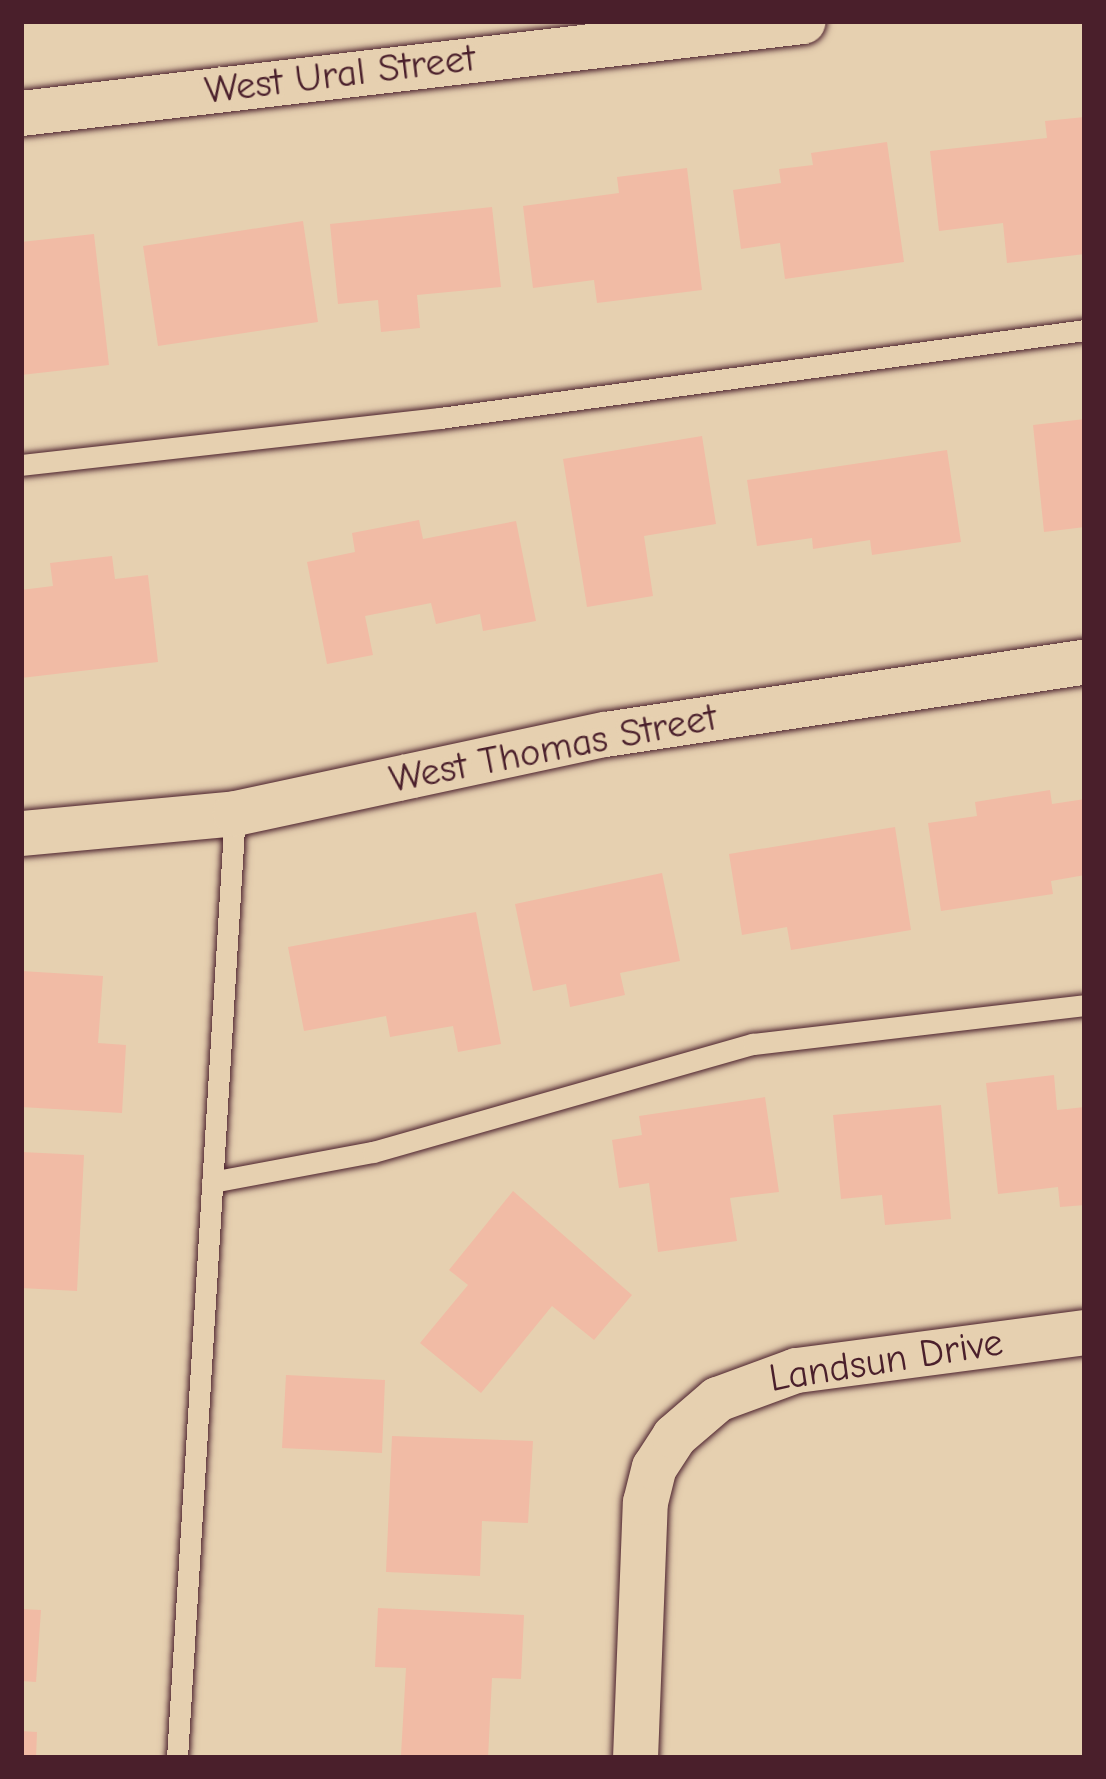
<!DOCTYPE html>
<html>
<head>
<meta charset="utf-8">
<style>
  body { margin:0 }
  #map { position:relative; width:1106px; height:1779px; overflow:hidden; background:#e6d0b0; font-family:"Comic Neue",sans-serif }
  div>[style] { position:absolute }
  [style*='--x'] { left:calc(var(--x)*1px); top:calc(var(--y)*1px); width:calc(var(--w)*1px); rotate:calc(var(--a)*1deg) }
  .building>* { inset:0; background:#f1bba5 }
  .roads { filter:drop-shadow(0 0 3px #4a1f2b) drop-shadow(0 0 3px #4a1f2b) }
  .lane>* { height:21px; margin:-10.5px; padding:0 10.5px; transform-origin:10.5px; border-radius:10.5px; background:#e6d0b0 }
  .street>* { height:45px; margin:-22.5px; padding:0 22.5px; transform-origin:22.5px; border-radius:22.5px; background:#e6d0b0 }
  span { translate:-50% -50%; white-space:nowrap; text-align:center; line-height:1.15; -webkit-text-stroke:10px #e6d0b0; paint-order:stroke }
  .street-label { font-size:39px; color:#4a1f2b }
  .frame { position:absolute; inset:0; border:24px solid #4a1f2b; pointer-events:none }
</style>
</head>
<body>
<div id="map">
  <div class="building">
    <div style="clip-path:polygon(1085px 117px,1085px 254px,1007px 263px,1003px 223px,939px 231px,930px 151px,1047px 138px,1045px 121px)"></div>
    <div style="clip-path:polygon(887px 142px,904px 262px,785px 279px,780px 243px,741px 249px,733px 190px,781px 183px,779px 169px,813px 165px,811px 153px)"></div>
    <div style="clip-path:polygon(687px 168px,702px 290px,597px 303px,594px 280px,533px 288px,523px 206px,619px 193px,617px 177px)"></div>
    <div style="clip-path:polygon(492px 207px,501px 287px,417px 295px,420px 328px,381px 332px,378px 300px,338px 304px,330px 224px)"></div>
    <div style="clip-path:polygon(303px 221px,318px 322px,158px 346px,143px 246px)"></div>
    <div style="clip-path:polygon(94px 234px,109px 365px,21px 375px,21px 242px)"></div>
    <div style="clip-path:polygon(1085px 419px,1085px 527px,1044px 532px,1033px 425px)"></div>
    <div style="clip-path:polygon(702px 436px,716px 524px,644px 536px,653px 596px,587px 607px,563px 459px)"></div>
    <div style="clip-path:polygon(947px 450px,961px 542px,872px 555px,870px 540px,813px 549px,812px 538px,757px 546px,747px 480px)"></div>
    <div style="clip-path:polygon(419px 520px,423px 539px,516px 521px,536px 621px,483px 631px,480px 614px,436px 624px,431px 603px,365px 616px,373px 655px,327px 664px,307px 562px,355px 552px,352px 533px)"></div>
    <div style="clip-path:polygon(112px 556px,115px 579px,148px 575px,158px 662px,21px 678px,21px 590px,53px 586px,50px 563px)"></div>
    <div style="clip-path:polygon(1050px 790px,1052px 804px,1085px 799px,1085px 875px,1051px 881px,1053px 894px,941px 911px,928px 823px,977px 816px,975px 802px)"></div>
    <div style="clip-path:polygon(895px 827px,911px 930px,791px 950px,787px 927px,742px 935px,729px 854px)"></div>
    <div style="clip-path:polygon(662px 873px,680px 961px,620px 973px,625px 995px,570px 1007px,566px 984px,533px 991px,515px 904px)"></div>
    <div style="clip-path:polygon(476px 912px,501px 1044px,458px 1052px,453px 1026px,390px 1037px,386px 1016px,304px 1031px,288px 947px)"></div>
    <div style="clip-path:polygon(21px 971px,103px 976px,98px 1043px,126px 1045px,122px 1113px,21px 1107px)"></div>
    <div style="clip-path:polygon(1054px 1075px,1057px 1110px,1085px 1107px,1085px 1205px,1060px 1207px,1058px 1187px,998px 1194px,986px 1083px)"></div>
    <div style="clip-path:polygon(765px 1097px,779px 1192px,730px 1198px,737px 1241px,658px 1252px,649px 1183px,619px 1188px,612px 1140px,642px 1135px,639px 1116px)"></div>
    <div style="clip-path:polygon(941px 1105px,951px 1219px,885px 1225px,882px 1195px,841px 1199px,833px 1115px)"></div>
    <div style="clip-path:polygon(21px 1152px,84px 1155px,77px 1291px,21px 1288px)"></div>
    <div style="clip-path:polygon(513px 1191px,632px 1295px,594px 1340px,552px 1306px,481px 1393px,420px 1343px,468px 1285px,449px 1270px)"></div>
    <div style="clip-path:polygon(286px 1375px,385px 1380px,382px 1453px,282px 1448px)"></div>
    <div style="clip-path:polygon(392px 1436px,533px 1441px,528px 1523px,482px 1521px,480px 1576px,386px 1572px)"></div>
    <div style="clip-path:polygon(378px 1608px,524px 1615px,521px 1679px,492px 1678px,488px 1758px,401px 1755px,406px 1668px,375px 1667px)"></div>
    <div style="clip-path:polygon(21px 1609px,41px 1610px,36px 1682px,21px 1681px)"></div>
    <div style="clip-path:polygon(21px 1731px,37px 1732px,36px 1758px,21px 1758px)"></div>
  </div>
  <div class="roads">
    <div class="lane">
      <div style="--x:21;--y:465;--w:422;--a:-6.4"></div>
      <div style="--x:440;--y:418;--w:651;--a:-7.77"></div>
      <div style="--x:212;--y:1182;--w:164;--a:-10.6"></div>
      <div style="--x:373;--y:1152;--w:395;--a:-15.9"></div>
      <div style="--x:753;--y:1044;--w:334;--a:-6.7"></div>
      <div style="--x:177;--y:1758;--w:947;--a:-86.49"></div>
    </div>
    <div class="street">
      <div style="--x:21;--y:113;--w:787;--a:-6.71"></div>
      <div style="--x:21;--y:833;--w:215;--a:-5.3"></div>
      <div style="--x:235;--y:813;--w:378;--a:-12.1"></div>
      <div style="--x:605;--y:734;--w:486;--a:-8.6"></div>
      <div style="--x:635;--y:1758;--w:256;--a:-87.8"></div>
      <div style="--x:645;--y:1502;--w:36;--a:-76"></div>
      <div style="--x:654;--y:1467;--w:37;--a:-57"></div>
      <div style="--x:674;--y:1436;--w:57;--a:-40.7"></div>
      <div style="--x:717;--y:1399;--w:84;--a:-20.2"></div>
      <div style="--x:796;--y:1370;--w:291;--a:-7.5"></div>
    </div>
  </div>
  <div class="street-label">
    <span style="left:340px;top:75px;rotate:-7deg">West Ural Street</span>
    <span style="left:553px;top:749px;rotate:-11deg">West Thomas Street</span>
    <span style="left:886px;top:1361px;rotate:-9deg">Landsun Drive</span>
  </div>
  <div class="frame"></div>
</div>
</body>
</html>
